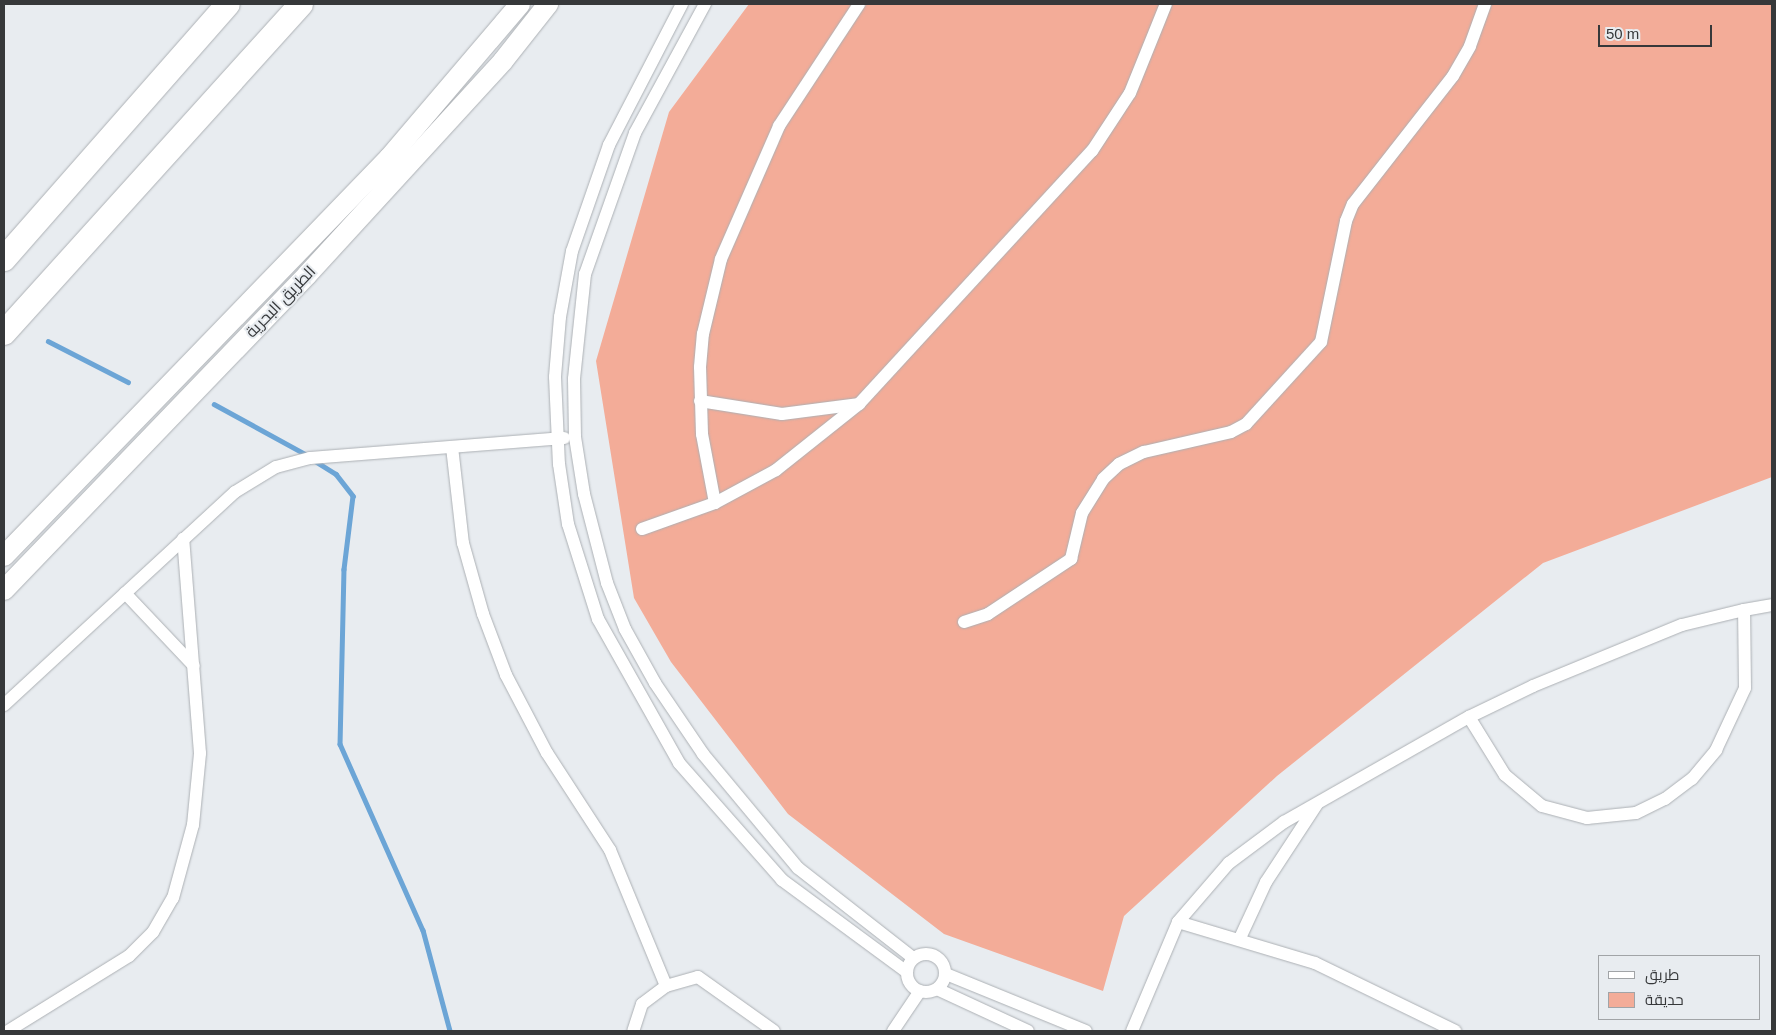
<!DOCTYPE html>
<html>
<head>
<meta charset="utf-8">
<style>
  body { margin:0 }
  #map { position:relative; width:1776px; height:1035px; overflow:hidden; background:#e8ecf0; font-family:Arial,Cairo,sans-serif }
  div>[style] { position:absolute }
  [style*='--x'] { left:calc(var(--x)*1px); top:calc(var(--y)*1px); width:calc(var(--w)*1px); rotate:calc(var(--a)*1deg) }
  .green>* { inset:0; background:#f3ac98 }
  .stream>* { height:4.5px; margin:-2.25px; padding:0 2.25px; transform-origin:2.25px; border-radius:2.25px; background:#6ca5d6 }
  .roads { filter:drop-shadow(0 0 1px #acb0b4) drop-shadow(0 0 1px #acb0b4) }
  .street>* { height:12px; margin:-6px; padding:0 6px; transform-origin:6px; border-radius:6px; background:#fff }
  .street>.ring { margin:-6px; padding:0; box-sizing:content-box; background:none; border:12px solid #fff; border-radius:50% }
  .primary>* { height:20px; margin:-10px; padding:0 10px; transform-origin:10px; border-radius:10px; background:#fff }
  .highway>* { height:24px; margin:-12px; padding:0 12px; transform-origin:12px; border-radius:12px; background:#fff }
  span { translate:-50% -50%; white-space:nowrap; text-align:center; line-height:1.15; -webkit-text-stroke:4px #e8ecf0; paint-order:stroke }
  .street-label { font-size:16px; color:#36383a }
  .frame { position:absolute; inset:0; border:5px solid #36383a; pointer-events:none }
  .legend { position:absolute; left:1598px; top:955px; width:162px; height:65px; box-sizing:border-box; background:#e8ecf0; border:1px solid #a1a4a7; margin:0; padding:6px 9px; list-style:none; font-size:15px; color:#36383a }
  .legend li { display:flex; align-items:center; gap:10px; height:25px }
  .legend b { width:25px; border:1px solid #a1a4a7 }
  .scale { position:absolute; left:1598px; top:25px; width:114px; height:22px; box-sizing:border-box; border:2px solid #36383a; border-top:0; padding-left:6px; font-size:15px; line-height:18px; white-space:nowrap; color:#36383a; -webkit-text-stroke:4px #e8ecf0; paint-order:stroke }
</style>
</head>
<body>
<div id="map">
  <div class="green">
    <div style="clip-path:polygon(749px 4px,1772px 4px,1772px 477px,1543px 563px,1277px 776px,1124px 916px,1103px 991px,944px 934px,788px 814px,671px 662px,634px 598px,596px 361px,669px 112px)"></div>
  </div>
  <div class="stream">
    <div style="--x:48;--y:341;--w:90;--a:27.1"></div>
    <div style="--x:214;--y:404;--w:108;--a:28.7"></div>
    <div style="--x:315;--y:461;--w:25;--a:32"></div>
    <div style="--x:336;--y:474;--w:28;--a:52"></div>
    <div style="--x:353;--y:496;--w:74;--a:97"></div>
    <div style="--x:344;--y:569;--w:175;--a:91.3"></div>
    <div style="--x:340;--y:744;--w:204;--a:66"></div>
    <div style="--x:423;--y:930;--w:105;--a:75"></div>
  </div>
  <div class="roads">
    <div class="street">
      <div style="--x:682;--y:4;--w:159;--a:117.4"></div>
      <div style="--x:609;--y:145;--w:112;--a:109.2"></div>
      <div style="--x:572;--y:251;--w:67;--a:100.3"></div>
      <div style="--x:560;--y:317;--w:60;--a:94.8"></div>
      <div style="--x:555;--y:377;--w:87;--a:87.4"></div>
      <div style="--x:559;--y:464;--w:61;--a:81.5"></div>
      <div style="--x:568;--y:524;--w:100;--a:72.5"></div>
      <div style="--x:598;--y:619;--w:165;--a:60.6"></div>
      <div style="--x:679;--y:763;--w:156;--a:48.6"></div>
      <div style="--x:782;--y:880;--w:155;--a:36.4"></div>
      <div style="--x:705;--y:4;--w:147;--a:118.5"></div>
      <div style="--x:635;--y:133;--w:150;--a:109.5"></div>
      <div style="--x:585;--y:274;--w:106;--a:96"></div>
      <div style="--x:574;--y:379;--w:58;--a:89"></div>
      <div style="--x:575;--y:437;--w:58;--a:81"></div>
      <div style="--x:584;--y:494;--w:92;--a:75.5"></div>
      <div style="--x:607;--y:583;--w:49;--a:68.6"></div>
      <div style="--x:625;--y:629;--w:62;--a:60.9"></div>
      <div style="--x:655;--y:683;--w:86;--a:55.9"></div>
      <div style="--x:703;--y:754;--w:148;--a:50.2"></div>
      <div style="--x:798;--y:868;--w:146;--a:38"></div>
      <div style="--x:700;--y:401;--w:83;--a:9"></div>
      <div style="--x:782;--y:414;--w:78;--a:-7.4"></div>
      <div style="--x:452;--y:447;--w:97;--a:83.5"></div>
      <div style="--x:463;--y:543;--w:74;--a:74.3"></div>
      <div style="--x:483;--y:614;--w:65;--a:69.3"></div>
      <div style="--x:506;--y:675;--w:88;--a:62.3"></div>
      <div style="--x:547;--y:753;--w:116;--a:57"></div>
      <div style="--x:610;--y:850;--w:147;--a:67.6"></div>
      <div style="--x:666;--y:986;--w:30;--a:143"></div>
      <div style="--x:642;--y:1004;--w:28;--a:108"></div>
      <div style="--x:715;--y:503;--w:70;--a:-100.7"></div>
      <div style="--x:702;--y:434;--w:67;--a:-91.7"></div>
      <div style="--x:700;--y:367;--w:33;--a:-85"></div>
      <div style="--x:703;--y:334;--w:77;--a:-76.5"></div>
      <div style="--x:721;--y:259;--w:145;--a:-66.4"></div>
      <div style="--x:779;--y:126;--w:146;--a:-56.7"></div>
      <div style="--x:642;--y:529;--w:77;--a:-19.6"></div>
      <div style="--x:715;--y:503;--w:69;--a:-28.4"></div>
      <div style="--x:776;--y:470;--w:106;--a:-38.5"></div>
      <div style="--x:859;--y:404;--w:344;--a:-47.4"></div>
      <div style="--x:1092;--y:151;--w:69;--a:-56.8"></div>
      <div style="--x:1130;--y:93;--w:96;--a:-68"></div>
      <div style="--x:125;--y:593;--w:100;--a:46.6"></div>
      <div style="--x:964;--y:622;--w:25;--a:-18"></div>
      <div style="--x:988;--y:614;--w:100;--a:-33.5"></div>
      <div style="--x:1071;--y:559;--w:47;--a:-76.6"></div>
      <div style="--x:1082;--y:513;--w:40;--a:-58"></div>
      <div style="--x:1103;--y:479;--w:22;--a:-43"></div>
      <div style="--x:1119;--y:464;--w:28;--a:-26"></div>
      <div style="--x:1144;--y:452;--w:89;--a:-12.9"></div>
      <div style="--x:1231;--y:432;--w:17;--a:-28"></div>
      <div style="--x:1246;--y:424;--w:111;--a:-47.6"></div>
      <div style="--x:1321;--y:342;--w:124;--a:-78.3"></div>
      <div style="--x:1346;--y:221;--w:18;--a:-68"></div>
      <div style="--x:1353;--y:204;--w:162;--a:-52"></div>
      <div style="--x:1453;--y:76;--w:34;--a:-60"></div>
      <div style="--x:1470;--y:46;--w:45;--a:-70.3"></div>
      <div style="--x:4;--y:705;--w:314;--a:-42.7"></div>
      <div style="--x:235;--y:492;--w:48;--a:-31.4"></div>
      <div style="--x:276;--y:467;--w:35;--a:-15"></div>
      <div style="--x:310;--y:458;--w:255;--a:-4.5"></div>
      <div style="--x:1469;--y:717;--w:68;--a:58.2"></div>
      <div style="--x:1505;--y:775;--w:48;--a:40"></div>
      <div style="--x:1542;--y:806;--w:47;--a:14.9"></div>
      <div style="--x:1587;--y:818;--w:49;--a:-5.8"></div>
      <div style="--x:1636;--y:813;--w:32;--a:-26"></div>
      <div style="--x:1665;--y:799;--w:34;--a:-37"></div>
      <div style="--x:1692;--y:779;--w:38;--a:-50"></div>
      <div style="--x:1716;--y:750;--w:68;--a:-64.9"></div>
      <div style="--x:1745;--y:688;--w:78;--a:-90.7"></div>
      <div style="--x:1744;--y:610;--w:28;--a:-10"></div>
      <div style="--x:1178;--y:922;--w:143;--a:16.7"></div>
      <div style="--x:1315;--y:963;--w:156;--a:25.9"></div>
      <div style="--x:1240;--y:938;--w:62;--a:-65.1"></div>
      <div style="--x:1266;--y:882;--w:93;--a:-56.8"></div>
      <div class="ring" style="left:907px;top:954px;width:26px;height:26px"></div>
      <div style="--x:946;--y:974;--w:151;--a:22.2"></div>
      <div style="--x:666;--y:986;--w:33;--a:-16"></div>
      <div style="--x:698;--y:977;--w:93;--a:35.4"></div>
      <div style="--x:937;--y:989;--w:100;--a:24.8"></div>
      <div style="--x:8;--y:1031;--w:142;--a:-31.8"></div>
      <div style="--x:129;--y:956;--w:34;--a:-45"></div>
      <div style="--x:153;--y:932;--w:39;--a:-60"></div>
      <div style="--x:173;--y:898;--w:76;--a:-74.7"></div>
      <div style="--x:193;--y:825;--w:72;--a:-84.4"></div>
      <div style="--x:200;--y:753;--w:215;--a:-94.5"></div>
      <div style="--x:893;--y:1031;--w:48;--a:-56"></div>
      <div style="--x:1132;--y:1031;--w:118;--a:-67.1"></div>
      <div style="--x:1178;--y:922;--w:78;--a:-49.2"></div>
      <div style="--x:1229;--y:863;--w:69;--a:-36.7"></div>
      <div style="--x:1284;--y:822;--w:213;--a:-29.6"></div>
      <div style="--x:1469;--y:717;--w:71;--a:-25.8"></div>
      <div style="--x:1533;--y:686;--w:161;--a:-22.3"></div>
      <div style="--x:1682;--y:625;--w:64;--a:-13.6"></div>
    </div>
    <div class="primary">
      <div style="--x:4;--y:556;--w:554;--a:-45.95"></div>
      <div style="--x:389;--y:158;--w:202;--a:-49.6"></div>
      <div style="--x:4;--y:590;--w:437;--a:-46.1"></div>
      <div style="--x:307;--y:275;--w:290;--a:-47.5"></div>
      <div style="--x:503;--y:61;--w:73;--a:-51.7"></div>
    </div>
    <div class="highway">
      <div style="--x:4;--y:259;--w:339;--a:-48.7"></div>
      <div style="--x:4;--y:333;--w:443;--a:-47.9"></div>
    </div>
  </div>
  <div class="street-label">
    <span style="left:281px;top:302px;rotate:-46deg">الطريق البحرية</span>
  </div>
  <div class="frame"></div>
  <ul class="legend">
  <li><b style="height:6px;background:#fff"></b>طريق</li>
  <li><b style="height:14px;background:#f3ac98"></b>حديقة</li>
  </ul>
  <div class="scale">50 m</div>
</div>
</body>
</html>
